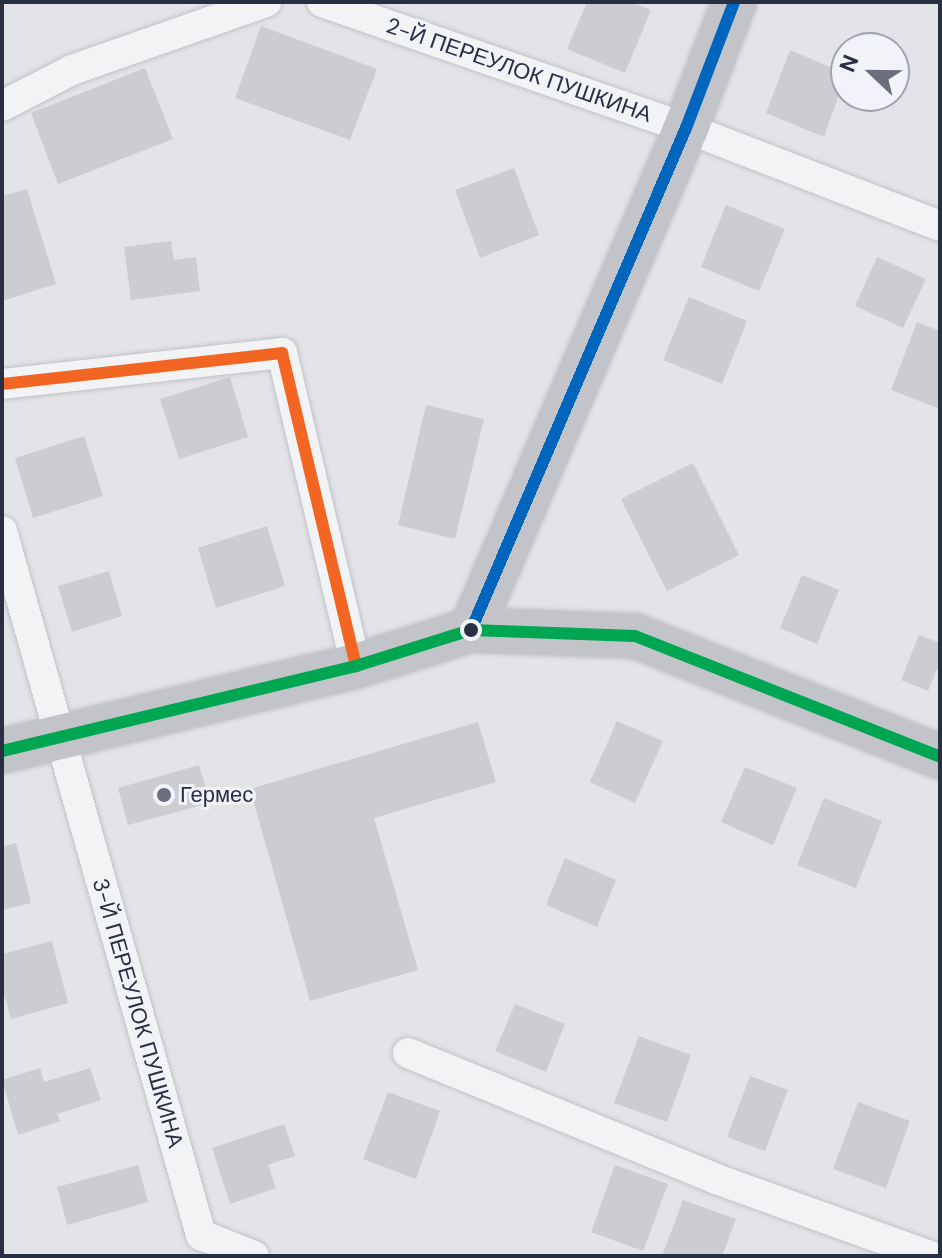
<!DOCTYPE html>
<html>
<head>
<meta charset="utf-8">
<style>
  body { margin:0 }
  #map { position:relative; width:942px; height:1258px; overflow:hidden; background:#e3e4e8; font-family:"DM Sans",sans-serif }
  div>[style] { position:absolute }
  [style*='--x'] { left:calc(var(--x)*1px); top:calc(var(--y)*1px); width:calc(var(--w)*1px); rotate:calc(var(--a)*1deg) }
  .building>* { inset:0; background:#cbcdd1 }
  .roads { filter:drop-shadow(0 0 2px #c1c2c6) drop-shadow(0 0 2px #c1c2c6) }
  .street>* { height:30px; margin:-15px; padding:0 15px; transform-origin:15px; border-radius:15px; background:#f2f3f5 }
  .secondary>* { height:44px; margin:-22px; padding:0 22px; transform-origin:22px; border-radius:22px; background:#c3c4ca }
  .bus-1>* { height:12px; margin:-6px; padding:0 6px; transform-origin:6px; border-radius:6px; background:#f26522 }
  .bus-2>* { height:12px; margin:-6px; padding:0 6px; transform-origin:6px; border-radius:6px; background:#0065bd }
  .bus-3>* { height:12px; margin:-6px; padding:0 6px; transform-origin:6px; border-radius:6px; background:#00a651 }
  .dots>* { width:22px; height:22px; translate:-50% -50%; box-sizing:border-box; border:4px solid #f1f3f8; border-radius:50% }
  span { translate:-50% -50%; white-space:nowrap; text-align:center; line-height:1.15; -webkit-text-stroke:6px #f1f3f8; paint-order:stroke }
  .street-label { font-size:22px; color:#292f43 }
  .poi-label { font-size:22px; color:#292f43 }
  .left { translate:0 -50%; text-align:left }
  .frame { position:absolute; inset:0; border:4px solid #292f43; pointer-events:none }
  .north { position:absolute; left:830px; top:32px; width:80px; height:80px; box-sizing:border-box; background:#f1f3f8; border:2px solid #a1a5b0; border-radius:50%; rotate:292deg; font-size:22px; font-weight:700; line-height:32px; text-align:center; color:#292f43 }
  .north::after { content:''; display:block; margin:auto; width:28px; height:36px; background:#6a6e7d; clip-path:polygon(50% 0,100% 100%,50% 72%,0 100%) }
</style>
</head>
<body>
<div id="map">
  <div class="building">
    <div style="clip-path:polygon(587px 2px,631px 2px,651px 10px,625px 73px,567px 49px)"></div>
    <div style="clip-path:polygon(261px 26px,377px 69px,350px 140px,235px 98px)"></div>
    <div style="clip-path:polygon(790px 50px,846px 74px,824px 137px,766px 113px)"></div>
    <div style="clip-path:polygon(145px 68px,173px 139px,58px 184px,31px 113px)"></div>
    <div style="clip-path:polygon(514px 168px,539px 235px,480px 258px,455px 190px)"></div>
    <div style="clip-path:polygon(27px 189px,56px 284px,2px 301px,2px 196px)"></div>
    <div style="clip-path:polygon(726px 205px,785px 229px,759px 291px,701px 267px)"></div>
    <div style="clip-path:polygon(171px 241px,174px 260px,196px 257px,200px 291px,131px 300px,124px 247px)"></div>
    <div style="clip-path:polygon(877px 257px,926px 279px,903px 328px,855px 306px)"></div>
    <div style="clip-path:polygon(689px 297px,747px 321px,722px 384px,663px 360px)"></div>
    <div style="clip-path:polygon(917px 322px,940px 331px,940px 409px,891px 390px)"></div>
    <div style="clip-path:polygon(230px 377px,248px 437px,179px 459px,160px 399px)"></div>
    <div style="clip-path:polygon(426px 405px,484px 419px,455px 539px,398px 525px)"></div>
    <div style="clip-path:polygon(84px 436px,103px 496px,33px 518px,15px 458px)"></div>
    <div style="clip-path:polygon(693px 463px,739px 555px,667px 591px,621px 499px)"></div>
    <div style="clip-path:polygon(267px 526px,285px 586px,216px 608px,198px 548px)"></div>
    <div style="clip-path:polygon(109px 571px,122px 616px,72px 632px,58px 586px)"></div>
    <div style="clip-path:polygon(802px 575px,839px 590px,817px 644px,780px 628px)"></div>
    <div style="clip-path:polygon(919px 635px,940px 643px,940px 662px,928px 691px,901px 680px)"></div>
    <div style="clip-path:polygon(617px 721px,663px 741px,635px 803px,590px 782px)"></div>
    <div style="clip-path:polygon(478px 722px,496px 782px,374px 818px,418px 970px,310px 1001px,250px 789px)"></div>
    <div style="clip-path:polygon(199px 765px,210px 803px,128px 825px,118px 788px)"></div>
    <div style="clip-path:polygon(745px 767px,797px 788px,773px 845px,721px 822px)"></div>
    <div style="clip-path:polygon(824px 798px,882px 821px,856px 888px,797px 865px)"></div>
    <div style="clip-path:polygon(16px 843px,31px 903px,2px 910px,2px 847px)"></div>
    <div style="clip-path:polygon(565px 858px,616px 880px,597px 927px,546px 905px)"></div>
    <div style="clip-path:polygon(52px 941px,68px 1003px,11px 1019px,2px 987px,2px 954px)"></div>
    <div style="clip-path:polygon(515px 1004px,565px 1024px,546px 1072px,495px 1051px)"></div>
    <div style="clip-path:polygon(639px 1036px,691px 1055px,667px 1122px,614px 1103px)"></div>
    <div style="clip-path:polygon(40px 1068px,44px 1082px,90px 1068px,101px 1100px,57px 1114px,60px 1121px,18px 1135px,2px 1080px)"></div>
    <div style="clip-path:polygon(750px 1076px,788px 1090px,765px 1151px,727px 1137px)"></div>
    <div style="clip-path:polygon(388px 1092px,440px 1111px,416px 1179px,363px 1159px)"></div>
    <div style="clip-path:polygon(858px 1102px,910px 1121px,886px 1188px,833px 1169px)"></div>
    <div style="clip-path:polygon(284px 1124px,295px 1156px,268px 1165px,276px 1188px,230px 1204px,212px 1148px)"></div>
    <div style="clip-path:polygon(138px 1165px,148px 1202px,67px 1225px,57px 1187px)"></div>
    <div style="clip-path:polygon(615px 1165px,668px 1184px,643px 1251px,591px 1232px)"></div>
    <div style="clip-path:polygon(683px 1200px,736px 1219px,722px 1256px,662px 1256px)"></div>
  </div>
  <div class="roads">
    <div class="street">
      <div style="--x:322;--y:2;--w:385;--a:19.1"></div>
      <div style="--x:686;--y:128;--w:272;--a:21.1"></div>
      <div style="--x:2;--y:106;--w:79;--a:-27.2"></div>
      <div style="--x:72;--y:70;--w:206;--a:-19.3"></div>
      <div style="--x:2;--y:384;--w:282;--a:-6.3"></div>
      <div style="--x:282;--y:353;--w:322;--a:76.7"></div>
      <div style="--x:2;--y:531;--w:732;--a:74.22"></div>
      <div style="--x:201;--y:1235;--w:57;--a:21.6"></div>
      <div style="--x:408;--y:1053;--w:333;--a:22.2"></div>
      <div style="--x:716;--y:1179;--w:227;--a:19.8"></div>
    </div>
    <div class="secondary">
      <div style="--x:471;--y:630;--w:546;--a:-66.82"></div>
      <div style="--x:686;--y:128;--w:135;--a:-69.1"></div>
      <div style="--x:2;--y:751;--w:364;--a:-13.5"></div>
      <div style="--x:356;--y:666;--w:121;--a:-17.4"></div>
      <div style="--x:471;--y:630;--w:164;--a:2.1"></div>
      <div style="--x:635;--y:636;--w:328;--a:21.6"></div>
    </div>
  </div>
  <div class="bus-1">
    <div style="--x:2;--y:384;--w:282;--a:-6.3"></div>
    <div style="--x:282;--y:353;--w:322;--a:76.7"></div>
  </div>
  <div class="bus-2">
    <div style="--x:471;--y:630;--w:546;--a:-66.82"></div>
    <div style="--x:686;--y:128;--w:135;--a:-69.1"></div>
  </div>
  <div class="bus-3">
    <div style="--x:2;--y:751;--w:364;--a:-13.5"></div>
    <div style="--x:356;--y:666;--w:121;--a:-17.4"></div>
    <div style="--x:471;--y:630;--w:164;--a:2.1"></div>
    <div style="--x:635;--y:636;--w:328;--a:21.6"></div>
  </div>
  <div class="dots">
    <div style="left:471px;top:630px;background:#292f43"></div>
    <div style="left:164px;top:795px;background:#6a6e7d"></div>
  </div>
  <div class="street-label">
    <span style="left:519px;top:70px;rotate:19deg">2-Й ПЕРЕУЛОК ПУШКИНА</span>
    <span style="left:138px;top:1013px;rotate:74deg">3-Й ПЕРЕУЛОК ПУШКИНА</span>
  </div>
  <div class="poi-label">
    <span class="left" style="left:180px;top:795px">Гермес</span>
  </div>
  <div class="frame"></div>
  <div class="north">N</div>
</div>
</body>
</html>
